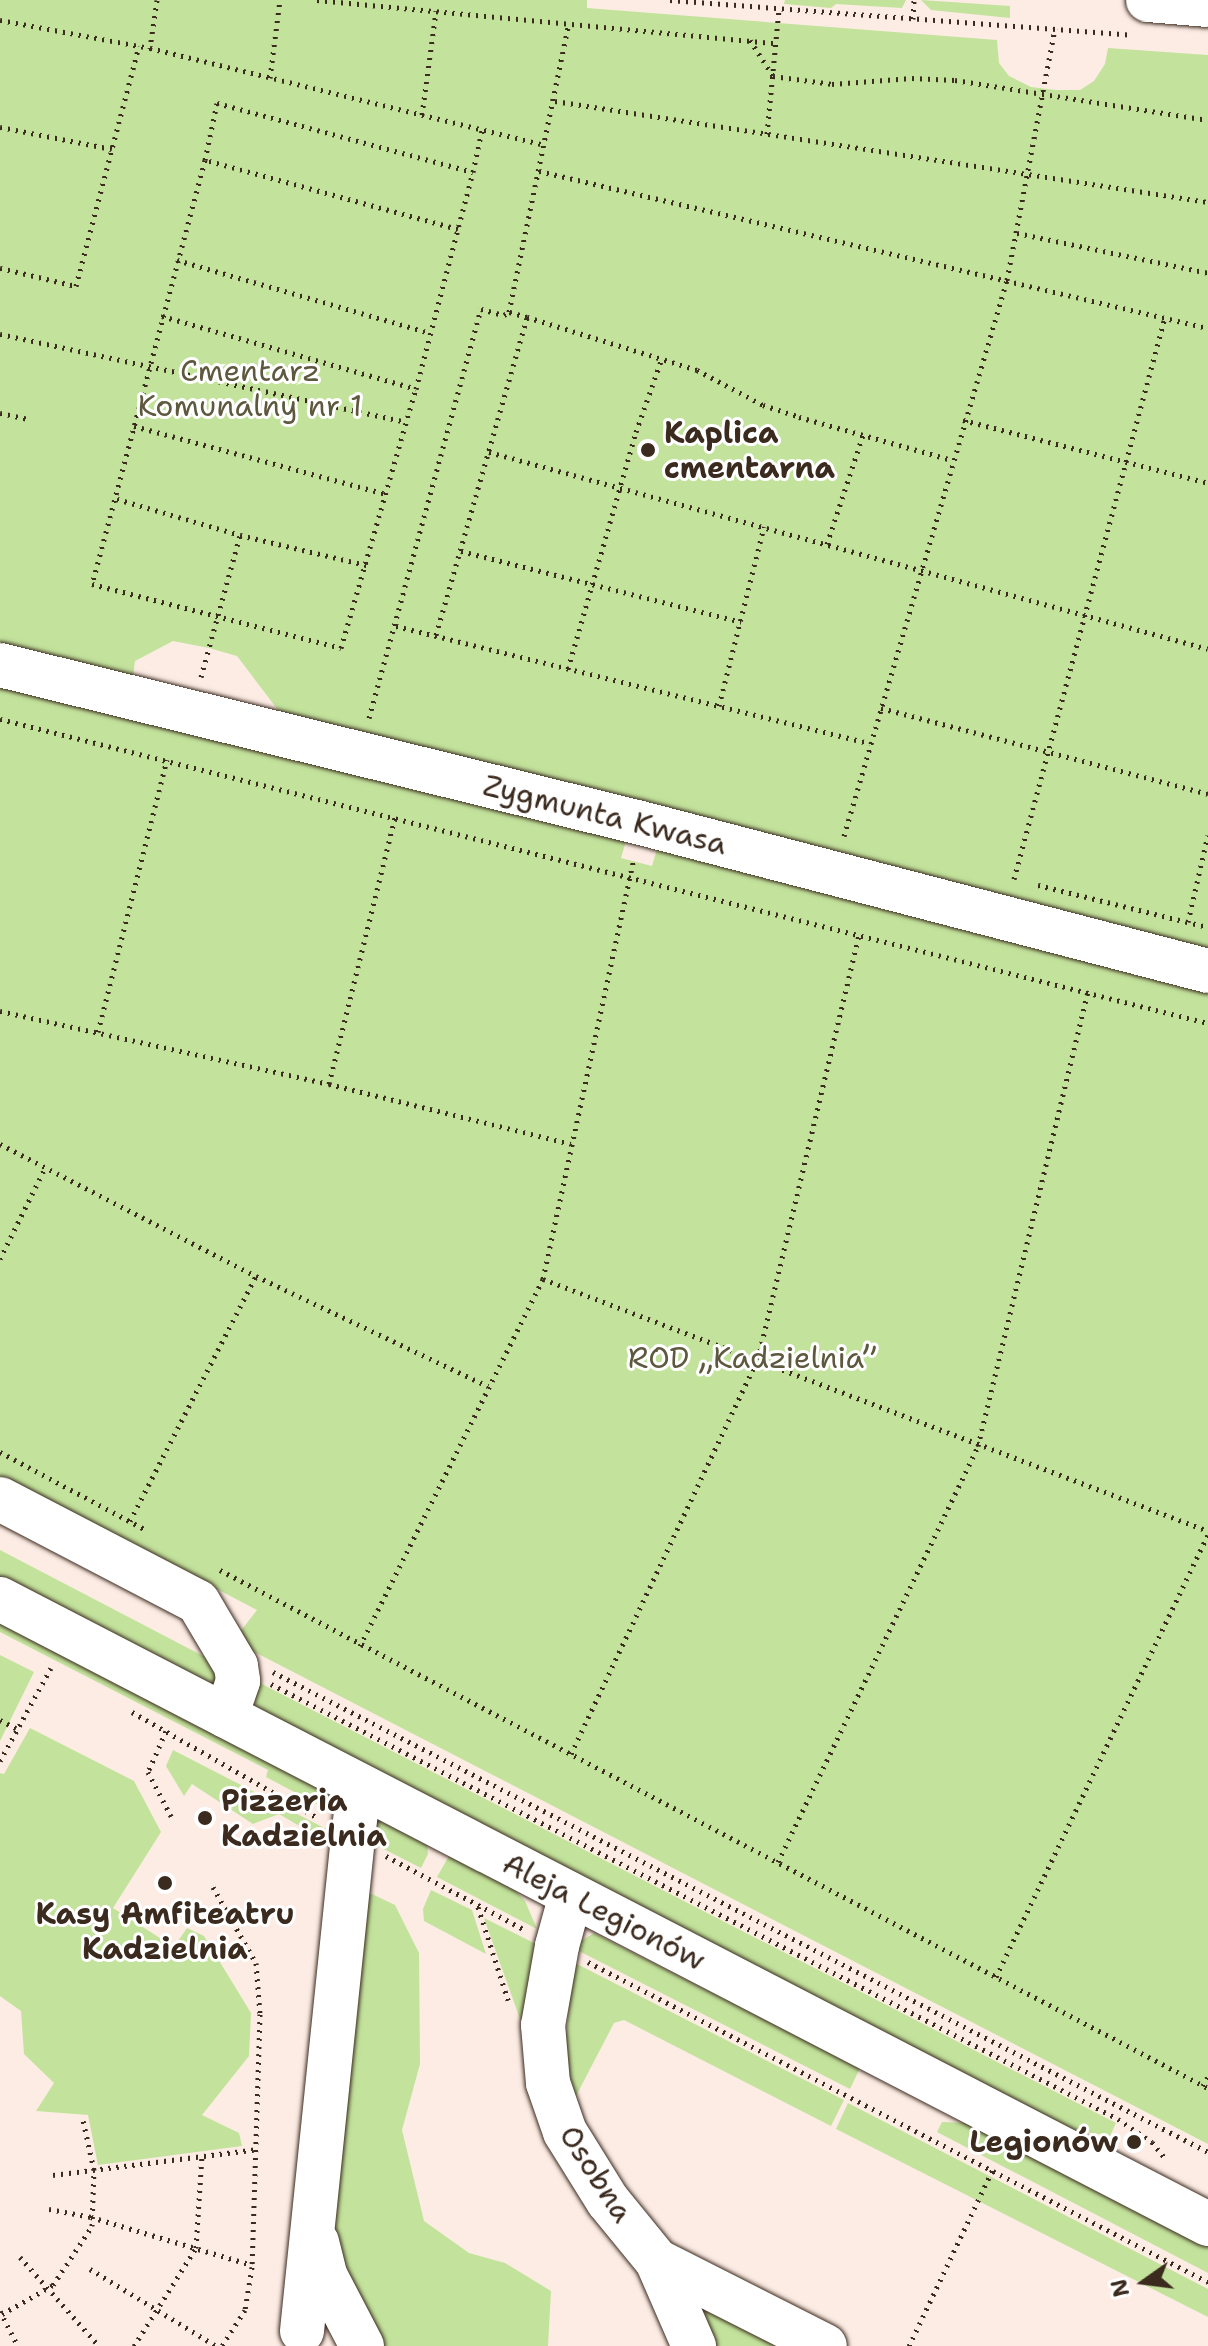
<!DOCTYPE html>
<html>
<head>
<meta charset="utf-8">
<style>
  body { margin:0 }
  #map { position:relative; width:1208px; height:2346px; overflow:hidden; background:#fcece4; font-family:"Shantell Sans",sans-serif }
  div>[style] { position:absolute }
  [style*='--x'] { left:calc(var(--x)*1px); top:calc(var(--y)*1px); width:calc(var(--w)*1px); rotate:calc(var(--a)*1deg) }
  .green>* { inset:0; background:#c3e39c }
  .path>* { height:5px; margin-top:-2.5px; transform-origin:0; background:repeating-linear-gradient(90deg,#3b2a1e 0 2px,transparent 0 8px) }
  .roads { filter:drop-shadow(0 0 2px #3b2a1e) drop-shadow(0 0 2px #3b2a1e) }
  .minor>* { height:44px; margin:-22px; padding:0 22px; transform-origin:22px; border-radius:22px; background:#fff }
  .dots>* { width:22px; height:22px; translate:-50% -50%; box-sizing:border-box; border:4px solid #fff; border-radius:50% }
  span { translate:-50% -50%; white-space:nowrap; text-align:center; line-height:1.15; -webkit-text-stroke:6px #fff; paint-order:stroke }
  .park-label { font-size:30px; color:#5d583e }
  .poi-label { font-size:30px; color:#3b2a1e; font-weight:700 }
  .left { translate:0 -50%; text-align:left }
  .right { translate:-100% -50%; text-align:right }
  .street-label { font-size:30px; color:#3b2a1e }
  .north { position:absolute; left:1104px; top:2242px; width:80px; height:80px; -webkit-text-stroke:6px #fff; paint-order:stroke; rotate:256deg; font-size:22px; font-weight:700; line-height:32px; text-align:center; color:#3b2a1e }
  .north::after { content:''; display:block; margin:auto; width:28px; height:36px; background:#3b2a1e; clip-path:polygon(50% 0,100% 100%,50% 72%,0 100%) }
</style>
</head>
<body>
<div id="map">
  <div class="green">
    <div style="clip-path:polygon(0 0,587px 0,587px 8px,997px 40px,999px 63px,1009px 76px,1031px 87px,1056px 90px,1080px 90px,1094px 81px,1105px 64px,1108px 48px,1208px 55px,1208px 955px,284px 718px,237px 656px,209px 648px,173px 641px,135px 661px,133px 677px,0 644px)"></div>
    <div style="clip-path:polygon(785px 0,906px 0,902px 8px,836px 4px,831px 8px,784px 4px)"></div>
    <div style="clip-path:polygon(921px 0,1010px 6px,1010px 18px,931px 10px)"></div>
    <div style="clip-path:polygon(0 683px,626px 841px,621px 858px,652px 866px,657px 849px,1208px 986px,1208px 2144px,237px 1643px,233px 1641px,257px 1610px,89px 1522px,0 1493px)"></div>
    <div style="clip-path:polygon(0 1550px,228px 1669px,214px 1683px,209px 1683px,0 1579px)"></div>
    <div style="clip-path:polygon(0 1619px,349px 1800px,347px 1820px,266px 1777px,268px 1770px,0 1632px)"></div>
    <div style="clip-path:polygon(0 1655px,34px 1672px,0 1741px)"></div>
    <div style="clip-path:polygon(248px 1677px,1116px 2123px,1110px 2136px,1070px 2129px,258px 1711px)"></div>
    <div style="clip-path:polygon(30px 1728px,134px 1781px,161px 1832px,113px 1908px,174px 1947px,187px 1928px,204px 1936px,251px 2013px,249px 2056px,202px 2115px,239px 2133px,242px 2146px,98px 2165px,88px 2115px,36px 2111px,54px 2083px,24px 2054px,21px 2011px,0 1996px,0 1773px,4px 1774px)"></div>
    <div style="clip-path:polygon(173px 1750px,338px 1835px,335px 1847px,279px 1814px,253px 1824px,192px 1784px,184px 1796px,166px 1766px)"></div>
    <div style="clip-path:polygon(370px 1813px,427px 1842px,428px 1854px,421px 1868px,360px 1837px)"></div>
    <div style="clip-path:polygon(449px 1856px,504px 1879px,525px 1901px,537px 1929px,437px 1877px)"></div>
    <div style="clip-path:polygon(431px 1890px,472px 1910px,486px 1954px,424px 1921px,423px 1909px)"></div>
    <div style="clip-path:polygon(356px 1893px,372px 1894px,395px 1905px,419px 1953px,420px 2064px,402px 2130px,424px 2221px,469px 2253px,505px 2263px,551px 2291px,548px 2346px,371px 2346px,333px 2279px,338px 2057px)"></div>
    <div style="clip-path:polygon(484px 1918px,536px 1944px,525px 2033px)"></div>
    <div style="clip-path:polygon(594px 1933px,860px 2068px,850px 2089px,571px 1947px)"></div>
    <div style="clip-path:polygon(573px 1962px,844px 2100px,831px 2126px,624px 2020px,614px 2023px,575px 2098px,565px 2052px)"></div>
    <div style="clip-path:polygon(848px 2103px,1208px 2289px,1208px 2317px,836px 2129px)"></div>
    <div style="clip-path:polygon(942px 2122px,968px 2123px,1208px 2247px,1208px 2273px,937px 2132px)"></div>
    <div style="clip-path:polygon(708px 2307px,787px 2346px,717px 2346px,704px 2317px)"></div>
  </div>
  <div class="path">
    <div style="--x:157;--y:0;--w:49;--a:98.3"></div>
    <div style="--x:150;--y:48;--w:407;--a:13.8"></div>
    <div style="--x:317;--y:0;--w:461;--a:5.4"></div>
    <div style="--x:670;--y:0;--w:463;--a:4.3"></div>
    <div style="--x:913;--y:19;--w:19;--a:-87"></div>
    <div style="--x:0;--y:20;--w:153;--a:10.6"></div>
    <div style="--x:750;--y:40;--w:43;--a:57.4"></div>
    <div style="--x:773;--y:76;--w:60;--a:7.7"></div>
    <div style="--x:832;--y:84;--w:80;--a:-4.3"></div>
    <div style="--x:912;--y:78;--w:43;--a:2.7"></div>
    <div style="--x:955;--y:80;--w:256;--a:9"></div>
    <div style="--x:270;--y:78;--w:79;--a:-82.7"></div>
    <div style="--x:555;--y:101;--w:661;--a:8.79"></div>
    <div style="--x:422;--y:115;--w:105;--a:-82.3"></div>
    <div style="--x:0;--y:127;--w:114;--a:11.1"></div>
    <div style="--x:767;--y:134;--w:125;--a:-84.5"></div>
    <div style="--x:205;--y:160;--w:58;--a:-78.1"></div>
    <div style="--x:217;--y:103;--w:265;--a:15.1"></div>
    <div style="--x:539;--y:171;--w:687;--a:13.21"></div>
    <div style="--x:458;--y:229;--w:262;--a:-164.7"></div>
    <div style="--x:205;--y:160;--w:439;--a:104.9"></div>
    <div style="--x:92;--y:584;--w:257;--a:14.4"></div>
    <div style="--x:341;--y:648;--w:270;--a:-73.9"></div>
    <div style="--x:416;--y:389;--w:224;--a:-75.3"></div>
    <div style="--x:473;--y:172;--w:43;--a:-77.9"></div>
    <div style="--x:1017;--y:233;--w:195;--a:11.8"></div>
    <div style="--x:177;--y:260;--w:263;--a:16.1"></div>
    <div style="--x:0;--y:268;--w:78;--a:13.3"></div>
    <div style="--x:76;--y:286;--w:248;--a:-75.3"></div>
    <div style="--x:162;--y:316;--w:264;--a:16"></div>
    <div style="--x:527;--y:317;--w:178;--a:17.3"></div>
    <div style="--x:697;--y:370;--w:75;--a:27.9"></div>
    <div style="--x:763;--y:405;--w:38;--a:18"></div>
    <div style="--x:799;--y:417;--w:159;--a:15.7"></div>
    <div style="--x:0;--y:334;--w:415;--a:12.2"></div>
    <div style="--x:0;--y:413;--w:30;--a:12"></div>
    <div style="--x:963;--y:420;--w:253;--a:14.4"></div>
    <div style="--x:134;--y:426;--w:261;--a:15.1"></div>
    <div style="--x:489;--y:452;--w:745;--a:15.32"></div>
    <div style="--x:117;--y:499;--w:128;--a:16.3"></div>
    <div style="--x:240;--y:535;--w:130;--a:13.4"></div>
    <div style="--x:827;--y:544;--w:115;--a:-71.7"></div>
    <div style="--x:461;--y:551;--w:289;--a:14.2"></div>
    <div style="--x:396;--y:626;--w:488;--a:13.9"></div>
    <div style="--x:436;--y:635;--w:331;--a:-74"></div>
    <div style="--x:527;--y:317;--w:19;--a:-164"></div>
    <div style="--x:509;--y:312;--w:295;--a:-78.3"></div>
    <div style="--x:568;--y:669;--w:247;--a:-74"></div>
    <div style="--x:636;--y:432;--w:78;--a:-70.6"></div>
    <div style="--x:201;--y:677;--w:147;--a:-74.6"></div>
    <div style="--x:719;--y:706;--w:185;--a:-75.9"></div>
    <div style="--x:881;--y:708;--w:338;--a:14.7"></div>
    <div style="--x:369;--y:718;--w:424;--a:-74.7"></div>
    <div style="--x:481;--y:309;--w:24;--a:15"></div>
    <div style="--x:504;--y:315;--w:6;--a:-31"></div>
    <div style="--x:0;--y:719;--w:1246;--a:14.13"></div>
    <div style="--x:844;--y:836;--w:579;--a:-73.66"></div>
    <div style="--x:1007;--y:280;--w:256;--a:-79.2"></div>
    <div style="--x:1014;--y:879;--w:582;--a:-74.96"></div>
    <div style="--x:1038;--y:885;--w:175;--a:13.9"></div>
    <div style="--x:1188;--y:922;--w:89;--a:-77.1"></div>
    <div style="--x:0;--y:1011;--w:337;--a:12.5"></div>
    <div style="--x:329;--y:1084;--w:249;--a:13.9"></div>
    <div style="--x:98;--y:1032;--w:281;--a:-75.8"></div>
    <div style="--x:329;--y:1084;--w:275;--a:-76.1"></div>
    <div style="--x:0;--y:1144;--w:288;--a:27.3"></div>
    <div style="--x:256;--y:1276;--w:257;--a:25.4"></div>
    <div style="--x:0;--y:1259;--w:102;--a:-63.7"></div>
    <div style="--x:543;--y:1279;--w:711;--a:20.75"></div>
    <div style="--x:0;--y:1452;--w:163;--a:28.1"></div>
    <div style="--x:130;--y:1521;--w:276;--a:-62.8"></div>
    <div style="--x:220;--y:1570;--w:1116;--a:27.67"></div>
    <div style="--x:360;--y:1646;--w:410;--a:-63.5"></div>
    <div style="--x:543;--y:1279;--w:430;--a:-77.8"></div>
    <div style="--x:273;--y:1672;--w:1051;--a:27.17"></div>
    <div style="--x:271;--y:1684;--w:952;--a:27.18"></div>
    <div style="--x:1118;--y:2119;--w:41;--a:34.1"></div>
    <div style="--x:1152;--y:2142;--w:21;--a:51"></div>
    <div style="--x:132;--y:1712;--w:214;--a:29.7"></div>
    <div style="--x:0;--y:1720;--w:18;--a:27"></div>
    <div style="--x:166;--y:1731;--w:45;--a:113.7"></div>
    <div style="--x:148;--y:1772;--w:50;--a:62.4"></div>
    <div style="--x:571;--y:1754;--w:437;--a:-64.7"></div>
    <div style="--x:758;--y:1359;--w:437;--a:-76.6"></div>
    <div style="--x:0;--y:1761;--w:106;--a:-61.3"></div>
    <div style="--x:386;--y:1856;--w:157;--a:28"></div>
    <div style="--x:778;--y:1862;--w:462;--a:-64.3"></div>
    <div style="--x:978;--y:1446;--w:467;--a:-76.4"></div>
    <div style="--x:213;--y:1887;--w:87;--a:60.5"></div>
    <div style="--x:256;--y:1963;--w:51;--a:85.5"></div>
    <div style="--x:260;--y:2014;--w:253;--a:91.8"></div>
    <div style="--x:252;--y:2267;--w:44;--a:99.2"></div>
    <div style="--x:245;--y:2310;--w:43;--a:122.6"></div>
    <div style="--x:478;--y:1907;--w:98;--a:72.1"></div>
    <div style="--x:588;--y:1962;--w:698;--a:27.3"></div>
    <div style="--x:996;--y:1977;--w:490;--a:-64.4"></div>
    <div style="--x:1203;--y:2086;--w:11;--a:-63"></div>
    <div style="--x:53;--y:2175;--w:207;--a:-7.2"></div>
    <div style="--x:49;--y:2209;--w:43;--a:10.8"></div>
    <div style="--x:91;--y:2217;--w:168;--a:16.6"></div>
    <div style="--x:20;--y:2257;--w:119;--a:48.4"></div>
    <div style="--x:90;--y:2269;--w:148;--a:31.4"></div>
    <div style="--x:0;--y:2311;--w:39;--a:63"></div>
    <div style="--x:2;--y:2314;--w:59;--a:-29.6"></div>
    <div style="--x:53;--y:2285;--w:71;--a:-56.5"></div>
    <div style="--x:92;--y:2226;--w:56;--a:-88"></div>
    <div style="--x:94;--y:2170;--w:51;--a:-102.4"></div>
    <div style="--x:134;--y:2346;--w:116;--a:-57.7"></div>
    <div style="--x:196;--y:2248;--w:92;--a:-86.3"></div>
    <div style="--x:909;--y:2346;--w:196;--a:-64.6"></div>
  </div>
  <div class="roads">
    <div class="minor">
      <div style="--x:1148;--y:0;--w:60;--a:4.8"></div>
      <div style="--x:0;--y:665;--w:656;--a:13.85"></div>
      <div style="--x:637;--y:822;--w:590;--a:14.62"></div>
      <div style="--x:0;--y:1499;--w:223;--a:27.5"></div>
      <div style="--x:198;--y:1602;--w:74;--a:59.3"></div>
      <div style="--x:236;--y:1666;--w:15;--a:82"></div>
      <div style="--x:238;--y:1681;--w:37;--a:109"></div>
      <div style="--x:0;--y:1599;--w:1360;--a:27.36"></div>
      <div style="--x:571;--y:1895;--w:53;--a:105.4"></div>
      <div style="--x:557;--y:1946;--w:80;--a:100"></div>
      <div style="--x:543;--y:2025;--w:58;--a:85.1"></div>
      <div style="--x:548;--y:2083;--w:52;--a:70.9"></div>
      <div style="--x:565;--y:2132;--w:81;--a:58.1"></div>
      <div style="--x:608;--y:2201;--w:77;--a:50.8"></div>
      <div style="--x:657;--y:2261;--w:93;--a:66.5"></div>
      <div style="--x:317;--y:2242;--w:34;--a:76"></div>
      <div style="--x:325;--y:2275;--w:80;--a:62.5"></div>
      <div style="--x:657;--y:2261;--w:188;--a:26.8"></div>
      <div style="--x:302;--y:2331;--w:497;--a:-84.1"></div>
      <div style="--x:353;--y:1837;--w:25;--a:-83"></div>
      <div style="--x:356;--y:1812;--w:25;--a:-64"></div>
    </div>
  </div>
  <div class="dots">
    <div style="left:648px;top:450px;background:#3b2a1e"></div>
    <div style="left:205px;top:1818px;background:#3b2a1e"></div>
    <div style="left:165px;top:1883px;background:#3b2a1e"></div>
    <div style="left:1134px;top:2142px;background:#3b2a1e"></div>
  </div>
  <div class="park-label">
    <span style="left:250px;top:388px">Cmentarz<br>Komunalny nr 1</span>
    <span style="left:752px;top:1358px">ROD „Kadzielnia”</span>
  </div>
  <div class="poi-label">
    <span class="left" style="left:664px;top:450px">Kaplica<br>cmentarna</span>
    <span class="left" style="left:221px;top:1818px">Pizzeria<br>Kadzielnia</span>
    <span style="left:165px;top:1931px">Kasy Amfiteatru<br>Kadzielnia</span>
    <span class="right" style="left:1118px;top:2142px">Legionów</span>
  </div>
  <div class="street-label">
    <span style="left:605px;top:815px;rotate:14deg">Zygmunta Kwasa</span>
    <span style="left:604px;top:1912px;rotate:27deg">Aleja Legionów</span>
    <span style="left:596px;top:2174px;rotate:57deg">Osobna</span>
  </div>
  <div class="north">N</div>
</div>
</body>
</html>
